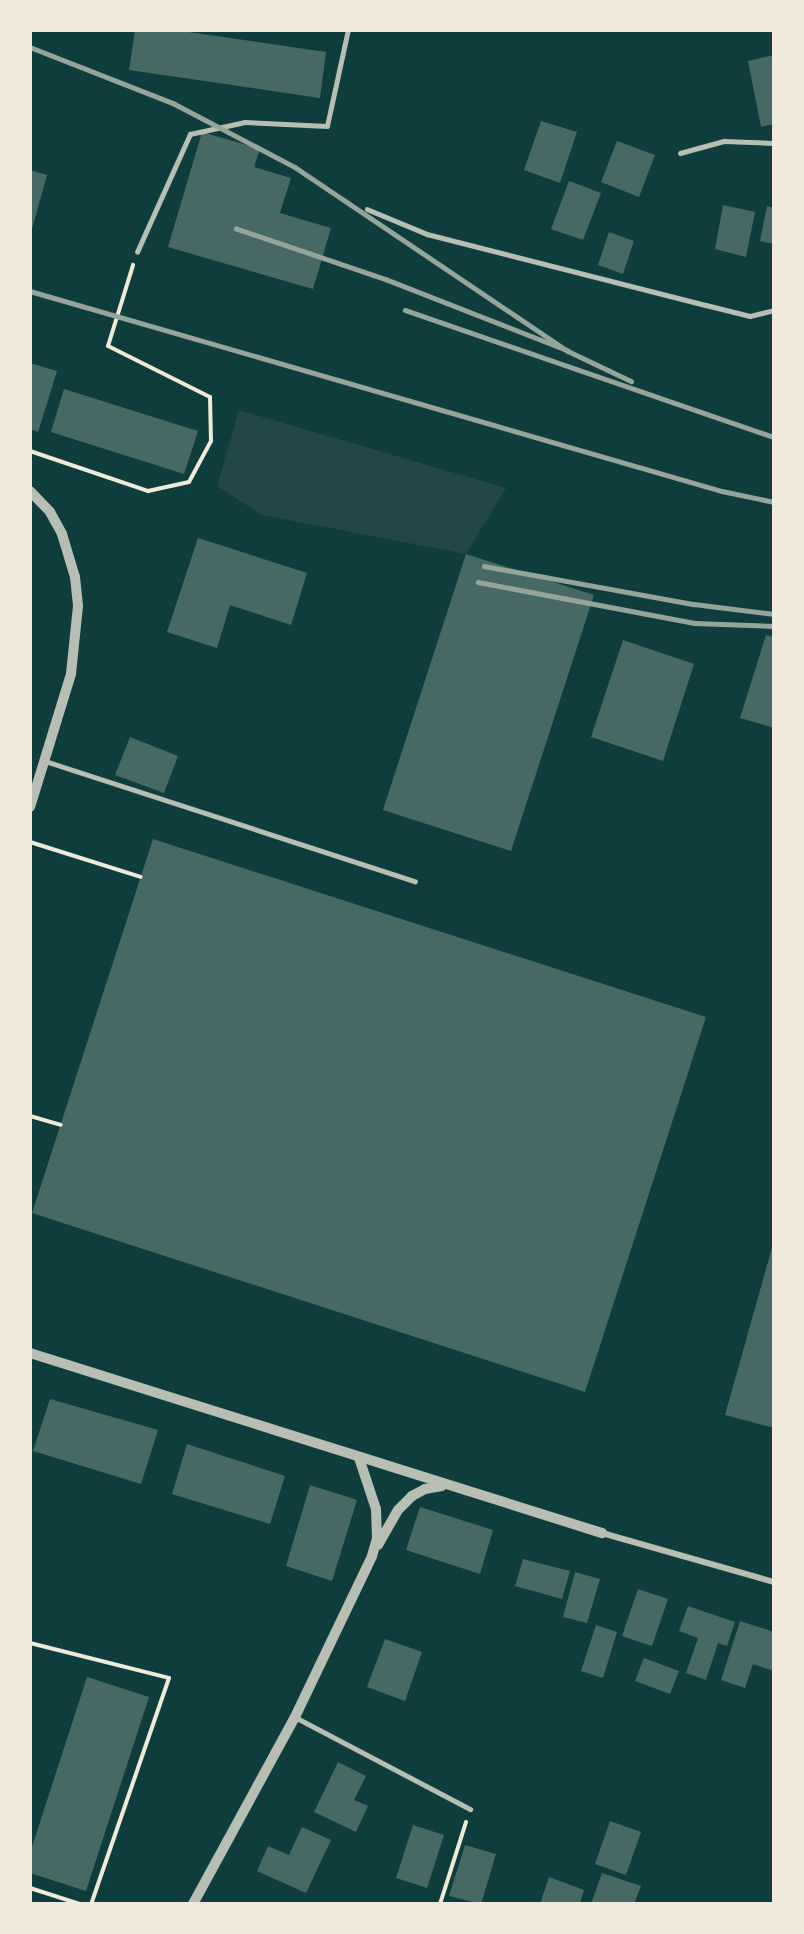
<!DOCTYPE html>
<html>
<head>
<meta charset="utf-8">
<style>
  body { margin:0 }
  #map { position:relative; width:804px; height:1934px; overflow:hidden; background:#0f3d3e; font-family:Barlow,sans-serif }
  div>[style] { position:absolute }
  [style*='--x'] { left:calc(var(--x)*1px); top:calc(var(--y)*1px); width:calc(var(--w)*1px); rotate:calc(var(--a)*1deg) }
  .green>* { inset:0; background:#244646 }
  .building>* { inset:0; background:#486865 }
  .path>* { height:4px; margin:-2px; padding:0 2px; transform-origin:2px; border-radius:2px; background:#f1e9da }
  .service>* { height:4.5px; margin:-2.25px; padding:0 2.25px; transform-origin:2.25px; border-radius:2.25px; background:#b8beb3 }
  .minor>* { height:6px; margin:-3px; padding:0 3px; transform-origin:3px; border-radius:3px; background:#b8beb3 }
  .tertiary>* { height:10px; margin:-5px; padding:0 5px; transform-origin:5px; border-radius:5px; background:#b8beb3 }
  .rail>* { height:4.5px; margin:-2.25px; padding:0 2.25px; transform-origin:2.25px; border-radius:2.25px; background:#97a49c }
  span { translate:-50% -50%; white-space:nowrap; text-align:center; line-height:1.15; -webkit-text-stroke:4.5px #f1e9da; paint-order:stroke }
  .frame { position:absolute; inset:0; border:32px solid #f1e9da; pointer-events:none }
</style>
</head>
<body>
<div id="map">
  <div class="green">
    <div style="clip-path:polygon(239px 410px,506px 488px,466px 554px,262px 515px,217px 486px)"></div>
  </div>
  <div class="building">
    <div style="clip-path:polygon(135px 30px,175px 30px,326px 52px,320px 98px,129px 70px)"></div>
    <div style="clip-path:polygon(774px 55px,774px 124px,761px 127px,748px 61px)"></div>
    <div style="clip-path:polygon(541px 121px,577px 132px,560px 183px,524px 170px)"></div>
    <div style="clip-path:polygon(202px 132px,260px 149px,254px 167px,291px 178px,280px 213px,331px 228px,313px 289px,168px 247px)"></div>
    <div style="clip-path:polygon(617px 141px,655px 155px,639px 197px,601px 182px)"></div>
    <div style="clip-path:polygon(30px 170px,47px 175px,32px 229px,30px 228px)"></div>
    <div style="clip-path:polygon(569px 181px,601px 193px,583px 240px,551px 229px)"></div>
    <div style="clip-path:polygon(723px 205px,755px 212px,746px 257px,715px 249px)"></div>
    <div style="clip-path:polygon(767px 206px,774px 208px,774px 244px,760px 241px)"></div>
    <div style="clip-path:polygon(609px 232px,634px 241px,623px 274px,598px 265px)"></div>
    <div style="clip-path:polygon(30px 363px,57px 371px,38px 432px,30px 429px)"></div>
    <div style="clip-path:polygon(64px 389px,198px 431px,184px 474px,51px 432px)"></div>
    <div style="clip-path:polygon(198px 538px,307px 573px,291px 625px,230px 605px,217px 648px,167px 632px)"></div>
    <div style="clip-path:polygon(466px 554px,594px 595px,511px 851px,383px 810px)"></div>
    <div style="clip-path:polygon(766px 635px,774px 637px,774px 728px,740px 718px)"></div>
    <div style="clip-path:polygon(623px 640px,694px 664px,663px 761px,591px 737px)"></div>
    <div style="clip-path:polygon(130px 737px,178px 756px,164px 793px,115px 775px)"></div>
    <div style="clip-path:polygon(153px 839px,706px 1017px,585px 1392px,32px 1213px)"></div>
    <div style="clip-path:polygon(773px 1244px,774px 1244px,774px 1428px,725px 1415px)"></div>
    <div style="clip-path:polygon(50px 1399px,158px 1430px,141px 1484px,33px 1451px)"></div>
    <div style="clip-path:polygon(187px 1444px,285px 1476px,270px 1524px,172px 1494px)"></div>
    <div style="clip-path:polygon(310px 1485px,357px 1500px,332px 1581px,286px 1566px)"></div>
    <div style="clip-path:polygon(420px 1507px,493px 1530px,480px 1574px,406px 1550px)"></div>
    <div style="clip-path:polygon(523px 1559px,570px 1571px,562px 1599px,515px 1586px)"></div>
    <div style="clip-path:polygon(575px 1572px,600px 1579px,587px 1623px,563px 1617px)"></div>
    <div style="clip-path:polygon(638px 1589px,668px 1599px,652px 1646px,622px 1636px)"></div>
    <div style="clip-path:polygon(688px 1606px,735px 1622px,727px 1646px,718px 1643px,706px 1680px,686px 1673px,698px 1638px,679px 1631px)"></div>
    <div style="clip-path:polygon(740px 1621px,774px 1632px,774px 1671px,753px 1664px,745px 1688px,721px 1680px)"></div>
    <div style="clip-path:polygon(596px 1625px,617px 1632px,603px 1678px,581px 1671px)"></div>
    <div style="clip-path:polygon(385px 1639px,422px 1652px,405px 1701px,367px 1687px)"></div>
    <div style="clip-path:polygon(644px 1658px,679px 1671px,670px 1694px,635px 1681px)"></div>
    <div style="clip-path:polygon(87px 1677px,149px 1697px,86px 1891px,30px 1873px,30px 1853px)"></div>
    <div style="clip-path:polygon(338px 1762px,366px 1776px,354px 1800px,368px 1806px,356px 1832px,314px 1812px)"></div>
    <div style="clip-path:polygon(610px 1821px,641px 1832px,626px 1875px,595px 1864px)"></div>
    <div style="clip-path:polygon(413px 1825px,444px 1835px,427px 1888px,396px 1878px)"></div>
    <div style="clip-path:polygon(302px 1827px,331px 1840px,306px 1893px,257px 1871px,268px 1846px,289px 1855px)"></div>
    <div style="clip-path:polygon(465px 1845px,496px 1854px,481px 1904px,449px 1896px)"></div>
    <div style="clip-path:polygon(602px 1873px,641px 1886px,634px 1904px,591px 1904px)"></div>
    <div style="clip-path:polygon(549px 1877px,584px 1890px,580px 1904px,540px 1904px)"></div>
  </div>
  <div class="path">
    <div style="--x:30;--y:451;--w:125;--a:18.7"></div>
    <div style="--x:148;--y:491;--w:42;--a:-12.4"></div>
    <div style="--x:189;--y:482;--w:47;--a:-61.8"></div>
    <div style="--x:211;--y:441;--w:44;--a:-91.3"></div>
    <div style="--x:210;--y:397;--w:114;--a:-153.4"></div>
    <div style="--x:108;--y:346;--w:85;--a:-72.8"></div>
    <div style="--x:30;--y:842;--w:116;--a:17.5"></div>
    <div style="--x:30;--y:1116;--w:32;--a:16"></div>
    <div style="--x:30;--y:1643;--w:143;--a:14.1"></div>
    <div style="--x:169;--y:1678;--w:239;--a:109"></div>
    <div style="--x:30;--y:1888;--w:52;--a:17.7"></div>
    <div style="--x:440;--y:1904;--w:86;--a:-72.4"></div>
  </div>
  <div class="service">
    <div style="--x:680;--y:153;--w:46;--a:-15.3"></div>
    <div style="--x:724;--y:141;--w:50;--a:2.3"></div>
    <div style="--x:367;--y:209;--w:65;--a:22.6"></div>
    <div style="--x:427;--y:234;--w:288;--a:14.3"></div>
    <div style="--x:706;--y:305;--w:45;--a:14"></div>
    <div style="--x:750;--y:316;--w:25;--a:-14"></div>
    <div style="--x:137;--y:252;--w:129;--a:-65.8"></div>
    <div style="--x:190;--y:134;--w:56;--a:-12.3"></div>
    <div style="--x:245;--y:122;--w:82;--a:2.8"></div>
    <div style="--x:327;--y:126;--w:98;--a:-77.7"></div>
    <div style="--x:45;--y:761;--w:389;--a:18"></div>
    <div style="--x:295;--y:1717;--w:198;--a:27.7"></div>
  </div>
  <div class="minor">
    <div style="--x:602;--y:1533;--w:179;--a:15.9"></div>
  </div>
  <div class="tertiary">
    <div style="--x:30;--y:491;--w:29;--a:46"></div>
    <div style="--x:50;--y:512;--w:25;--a:61"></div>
    <div style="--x:62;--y:534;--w:45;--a:73.2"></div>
    <div style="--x:75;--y:577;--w:29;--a:84"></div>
    <div style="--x:78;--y:606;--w:68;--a:95.9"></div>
    <div style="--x:71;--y:674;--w:139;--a:107.1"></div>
    <div style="--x:30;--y:1353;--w:600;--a:17.47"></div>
    <div style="--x:378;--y:1545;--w:40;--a:-60.3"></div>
    <div style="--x:398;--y:1510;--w:20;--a:-45"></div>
    <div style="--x:412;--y:1496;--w:15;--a:-28"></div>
    <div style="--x:425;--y:1489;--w:17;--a:-10"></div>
    <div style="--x:193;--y:1904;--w:213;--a:-61.4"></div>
    <div style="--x:295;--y:1717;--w:178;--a:-64.4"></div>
    <div style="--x:372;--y:1556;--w:19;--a:-74"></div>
    <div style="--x:377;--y:1538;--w:29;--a:-92"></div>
    <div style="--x:376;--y:1509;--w:54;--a:-108.4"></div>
  </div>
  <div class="rail">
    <div style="--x:30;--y:47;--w:154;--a:21.4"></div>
    <div style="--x:173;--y:103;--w:138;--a:27.7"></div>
    <div style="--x:295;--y:167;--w:329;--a:34"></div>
    <div style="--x:568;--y:351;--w:194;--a:-158.6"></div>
    <div style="--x:387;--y:280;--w:159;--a:-161.3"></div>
    <div style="--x:30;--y:291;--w:720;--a:16.12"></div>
    <div style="--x:722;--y:491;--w:53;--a:11.9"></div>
    <div style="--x:405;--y:310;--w:390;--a:19"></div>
    <div style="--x:568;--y:351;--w:70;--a:25.5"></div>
    <div style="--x:484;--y:566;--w:213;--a:10.3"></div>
    <div style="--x:694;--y:604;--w:81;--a:7.1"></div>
    <div style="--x:478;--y:582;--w:220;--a:10.7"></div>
    <div style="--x:694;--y:623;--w:80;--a:2.1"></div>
  </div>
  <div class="frame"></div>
</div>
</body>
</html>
